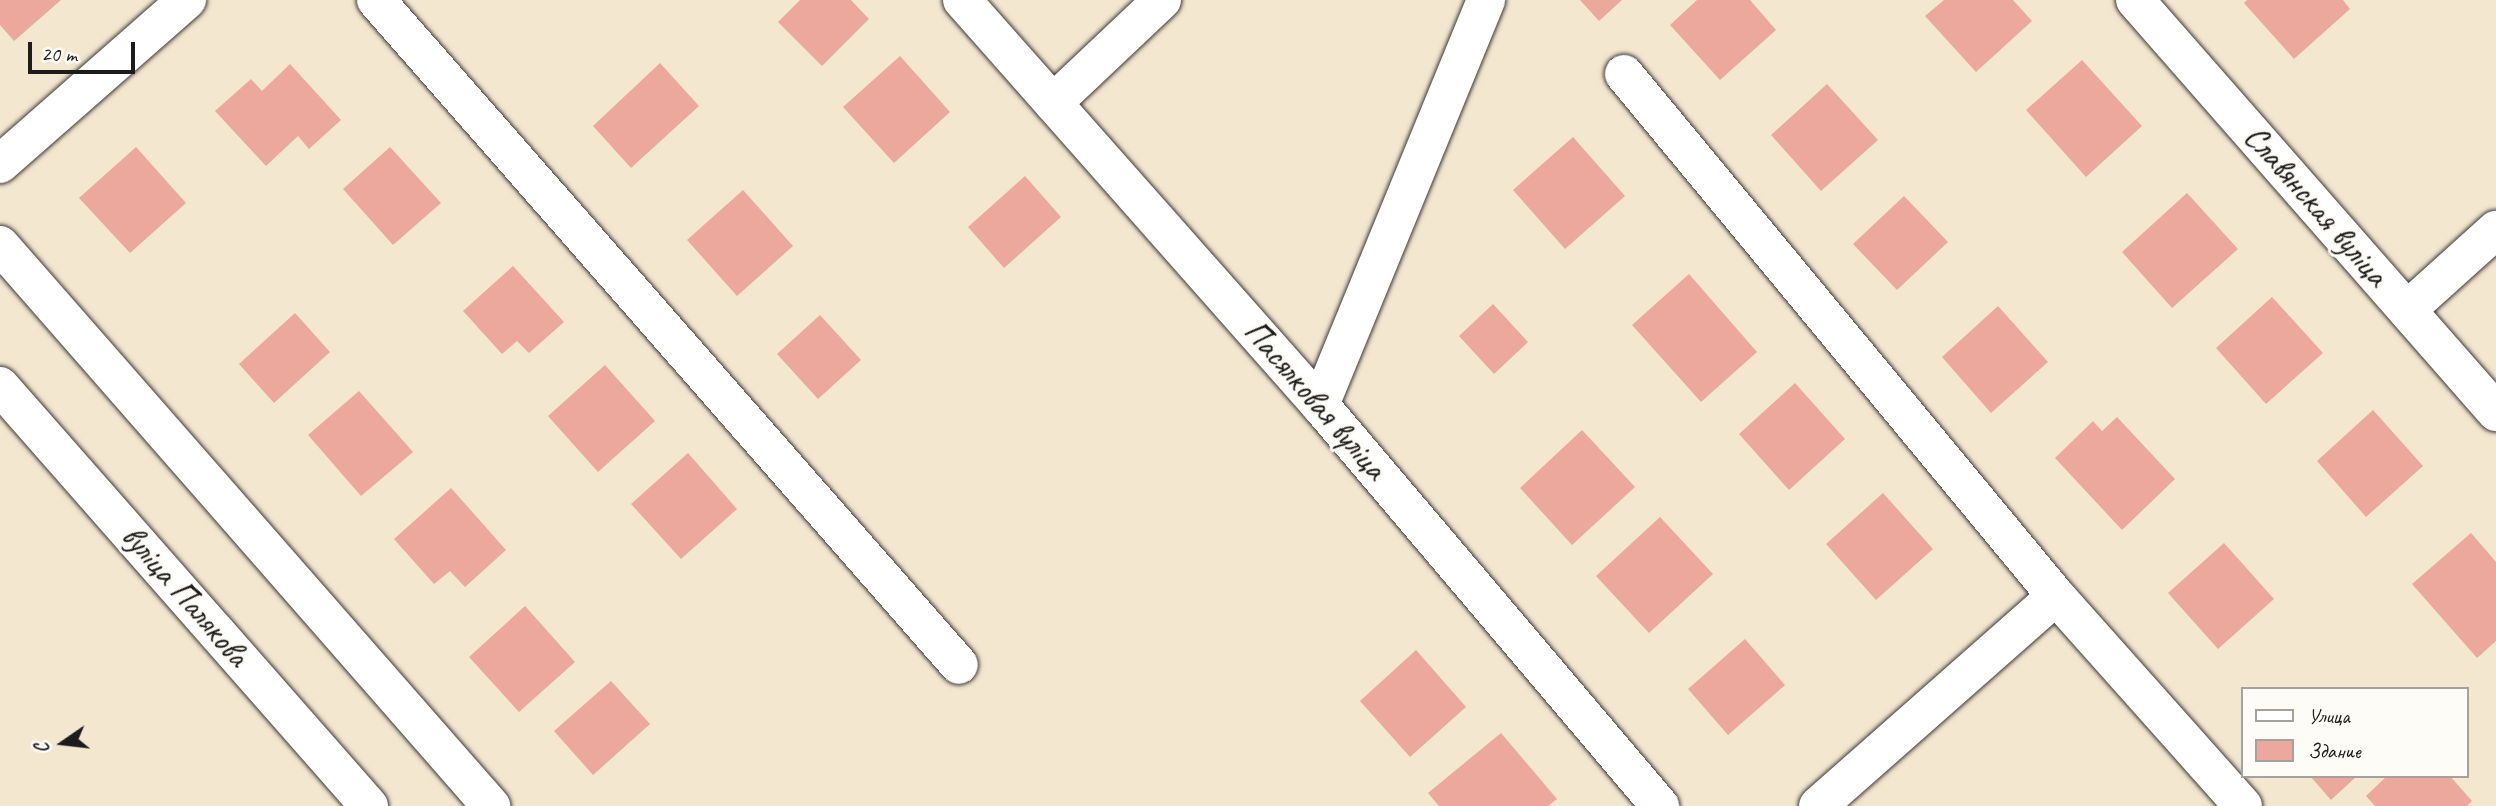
<!DOCTYPE html>
<html>
<head>
<meta charset="utf-8">
<style>
  body { margin:0 }
  #map { position:relative; width:2496px; height:806px; overflow:hidden; background:#f4e7cf; font-family:Caveat,sans-serif }
  div>[style] { position:absolute }
  [style*='--x'] { left:calc(var(--x)*1px); top:calc(var(--y)*1px); width:calc(var(--w)*1px); rotate:calc(var(--a)*1deg) }
  .building>* { inset:0; background:#eca89c }
  .roads { filter:drop-shadow(0 0 2px #3c3a37) drop-shadow(0 0 2px #3c3a37) }
  .minor>* { height:38px; margin:-19px; padding:0 19px; transform-origin:19px; border-radius:19px; background:#fff }
  span { translate:-50% -50%; white-space:nowrap; text-align:center; line-height:1.15; -webkit-text-stroke:6px #fdfcf7; paint-order:stroke }
  .street-label { font-size:33px; color:#1c1c1c }
  .legend { position:absolute; left:2241px; top:687px; width:228px; height:91px; box-sizing:border-box; background:#fdfcf7; border:2px solid #a3a29f; margin:0; padding:9px 12px; list-style:none; font-size:21px; color:#1c1c1c }
  .legend li { display:flex; align-items:center; gap:14px; height:35px }
  .legend b { width:35px; border:2px solid #a3a29f }
  .north { position:absolute; left:28px; top:708px; width:70px; height:70px; -webkit-text-stroke:5px #fdfcf7; paint-order:stroke; rotate:256deg; font-size:19px; font-weight:700; line-height:28px; text-align:center; color:#1c1c1c }
  .north::after { content:''; display:block; margin:auto; width:24px; height:32px; background:#1c1c1c; clip-path:polygon(50% 0,100% 100%,50% 72%,0 100%) }
  .scale { position:absolute; left:28px; top:42px; width:107px; height:32px; box-sizing:border-box; border:4px solid #1c1c1c; border-top:0; padding-left:9px; font-size:21px; line-height:24px; white-space:nowrap; color:#1c1c1c; -webkit-text-stroke:5px #fdfcf7; paint-order:stroke }
</style>
</head>
<body>
<div id="map">
  <div class="building">
    <div style="clip-path:polygon(0 0,61px 0,14px 41px,0 25px)"></div>
    <div style="clip-path:polygon(800px 0,851px 0,869px 19px,822px 66px,778px 22px)"></div>
    <div style="clip-path:polygon(1580px 0,1622px 0,1599px 21px)"></div>
    <div style="clip-path:polygon(1697px 0,1750px 0,1776px 30px,1720px 80px,1670px 25px)"></div>
    <div style="clip-path:polygon(1944px 0,2013px 0,2032px 21px,1976px 72px,1925px 16px)"></div>
    <div style="clip-path:polygon(2247px 0,2343px 0,2350px 9px,2294px 59px,2244px 3px)"></div>
    <div style="clip-path:polygon(900px 56px,950px 112px,894px 163px,843px 107px)"></div>
    <div style="clip-path:polygon(2082px 60px,2142px 126px,2086px 177px,2026px 110px)"></div>
    <div style="clip-path:polygon(660px 63px,699px 106px,631px 168px,593px 126px)"></div>
    <div style="clip-path:polygon(290px 64px,341px 120px,309px 149px,298px 136px,266px 166px,215px 111px,251px 79px,262px 91px)"></div>
    <div style="clip-path:polygon(1827px 84px,1878px 140px,1821px 191px,1771px 135px)"></div>
    <div style="clip-path:polygon(1573px 137px,1625px 196px,1565px 249px,1513px 190px)"></div>
    <div style="clip-path:polygon(136px 147px,186px 203px,130px 253px,79px 198px)"></div>
    <div style="clip-path:polygon(390px 147px,441px 203px,393px 245px,343px 189px)"></div>
    <div style="clip-path:polygon(1025px 176px,1061px 217px,1004px 268px,968px 227px)"></div>
    <div style="clip-path:polygon(743px 190px,793px 246px,737px 296px,687px 240px)"></div>
    <div style="clip-path:polygon(2187px 193px,2238px 249px,2172px 308px,2122px 252px)"></div>
    <div style="clip-path:polygon(1904px 196px,1948px 242px,1897px 290px,1853px 244px)"></div>
    <div style="clip-path:polygon(513px 266px,564px 322px,529px 353px,517px 341px,502px 354px,463px 311px)"></div>
    <div style="clip-path:polygon(1689px 274px,1757px 352px,1701px 402px,1632px 325px)"></div>
    <div style="clip-path:polygon(2272px 297px,2323px 353px,2266px 404px,2216px 348px)"></div>
    <div style="clip-path:polygon(1493px 304px,1528px 342px,1494px 374px,1459px 336px)"></div>
    <div style="clip-path:polygon(1998px 306px,2048px 362px,1991px 413px,1942px 357px)"></div>
    <div style="clip-path:polygon(295px 313px,330px 352px,274px 403px,239px 364px)"></div>
    <div style="clip-path:polygon(820px 315px,861px 360px,818px 399px,777px 354px)"></div>
    <div style="clip-path:polygon(605px 365px,655px 421px,598px 472px,548px 416px)"></div>
    <div style="clip-path:polygon(1795px 383px,1845px 439px,1789px 490px,1739px 434px)"></div>
    <div style="clip-path:polygon(359px 391px,413px 452px,361px 496px,308px 435px)"></div>
    <div style="clip-path:polygon(2373px 410px,2423px 466px,2366px 517px,2317px 461px)"></div>
    <div style="clip-path:polygon(2117px 417px,2175px 479px,2122px 530px,2055px 458px,2093px 421px,2102px 431px)"></div>
    <div style="clip-path:polygon(1582px 430px,1635px 487px,1572px 545px,1520px 488px)"></div>
    <div style="clip-path:polygon(688px 453px,737px 509px,681px 559px,631px 504px)"></div>
    <div style="clip-path:polygon(451px 488px,506px 550px,465px 587px,450px 571px,434px 584px,394px 539px)"></div>
    <div style="clip-path:polygon(1883px 493px,1933px 549px,1876px 600px,1826px 544px)"></div>
    <div style="clip-path:polygon(1660px 517px,1713px 574px,1649px 633px,1596px 576px)"></div>
    <div style="clip-path:polygon(2471px 533px,2496px 562px,2496px 641px,2477px 658px,2412px 584px)"></div>
    <div style="clip-path:polygon(2224px 543px,2274px 599px,2218px 649px,2168px 593px)"></div>
    <div style="clip-path:polygon(525px 606px,575px 662px,519px 712px,469px 657px)"></div>
    <div style="clip-path:polygon(1745px 639px,1785px 685px,1728px 735px,1688px 689px)"></div>
    <div style="clip-path:polygon(1416px 650px,1466px 707px,1410px 757px,1360px 701px)"></div>
    <div style="clip-path:polygon(611px 681px,650px 724px,593px 775px,554px 731px)"></div>
    <div style="clip-path:polygon(1501px 733px,1557px 799px,1548px 806px,1439px 806px,1428px 793px)"></div>
    <div style="clip-path:polygon(2310px 776px,2357px 776px,2331px 800px)"></div>
    <div style="clip-path:polygon(2387px 776px,2450px 776px,2472px 801px,2467px 806px,2375px 806px,2366px 796px)"></div>
  </div>
  <div class="roads">
    <div class="minor">
      <div style="--x:376;--y:0;--w:884;--a:48.76"></div>
      <div style="--x:962;--y:0;--w:541;--a:48.52"></div>
      <div style="--x:1320;--y:405;--w:526;--a:49.71"></div>
      <div style="--x:2135;--y:0;--w:548;--a:48.77"></div>
      <div style="--x:1624;--y:74;--w:678;--a:50.39"></div>
      <div style="--x:2056;--y:596;--w:281;--a:48.3"></div>
      <div style="--x:1053;--y:103;--w:150;--a:-43.4"></div>
      <div style="--x:0;--y:164;--w:249;--a:-41.3"></div>
      <div style="--x:0;--y:245;--w:746;--a:48.81"></div>
      <div style="--x:2407;--y:310;--w:120;--a:-42"></div>
      <div style="--x:0;--y:386;--w:559;--a:48.7"></div>
      <div style="--x:1320;--y:405;--w:438;--a:-67.7"></div>
      <div style="--x:1818;--y:806;--w:317;--a:-41.4"></div>
    </div>
  </div>
  <div class="street-label">
    <span style="left:2316px;top:206px;rotate:49deg">Славянская вуліца</span>
    <span style="left:1315px;top:400px;rotate:49deg">Пасялковая вуліца</span>
    <span style="left:185px;top:596px;rotate:49deg">вуліца Палякова</span>
  </div>
  <ul class="legend">
  <li><b style="height:9px;background:#fff"></b>Улица</li>
  <li><b style="height:19px;background:#eca89c"></b>Здание</li>
  </ul>
  <div class="north">С</div>
  <div class="scale">20 m</div>
</div>
</body>
</html>
